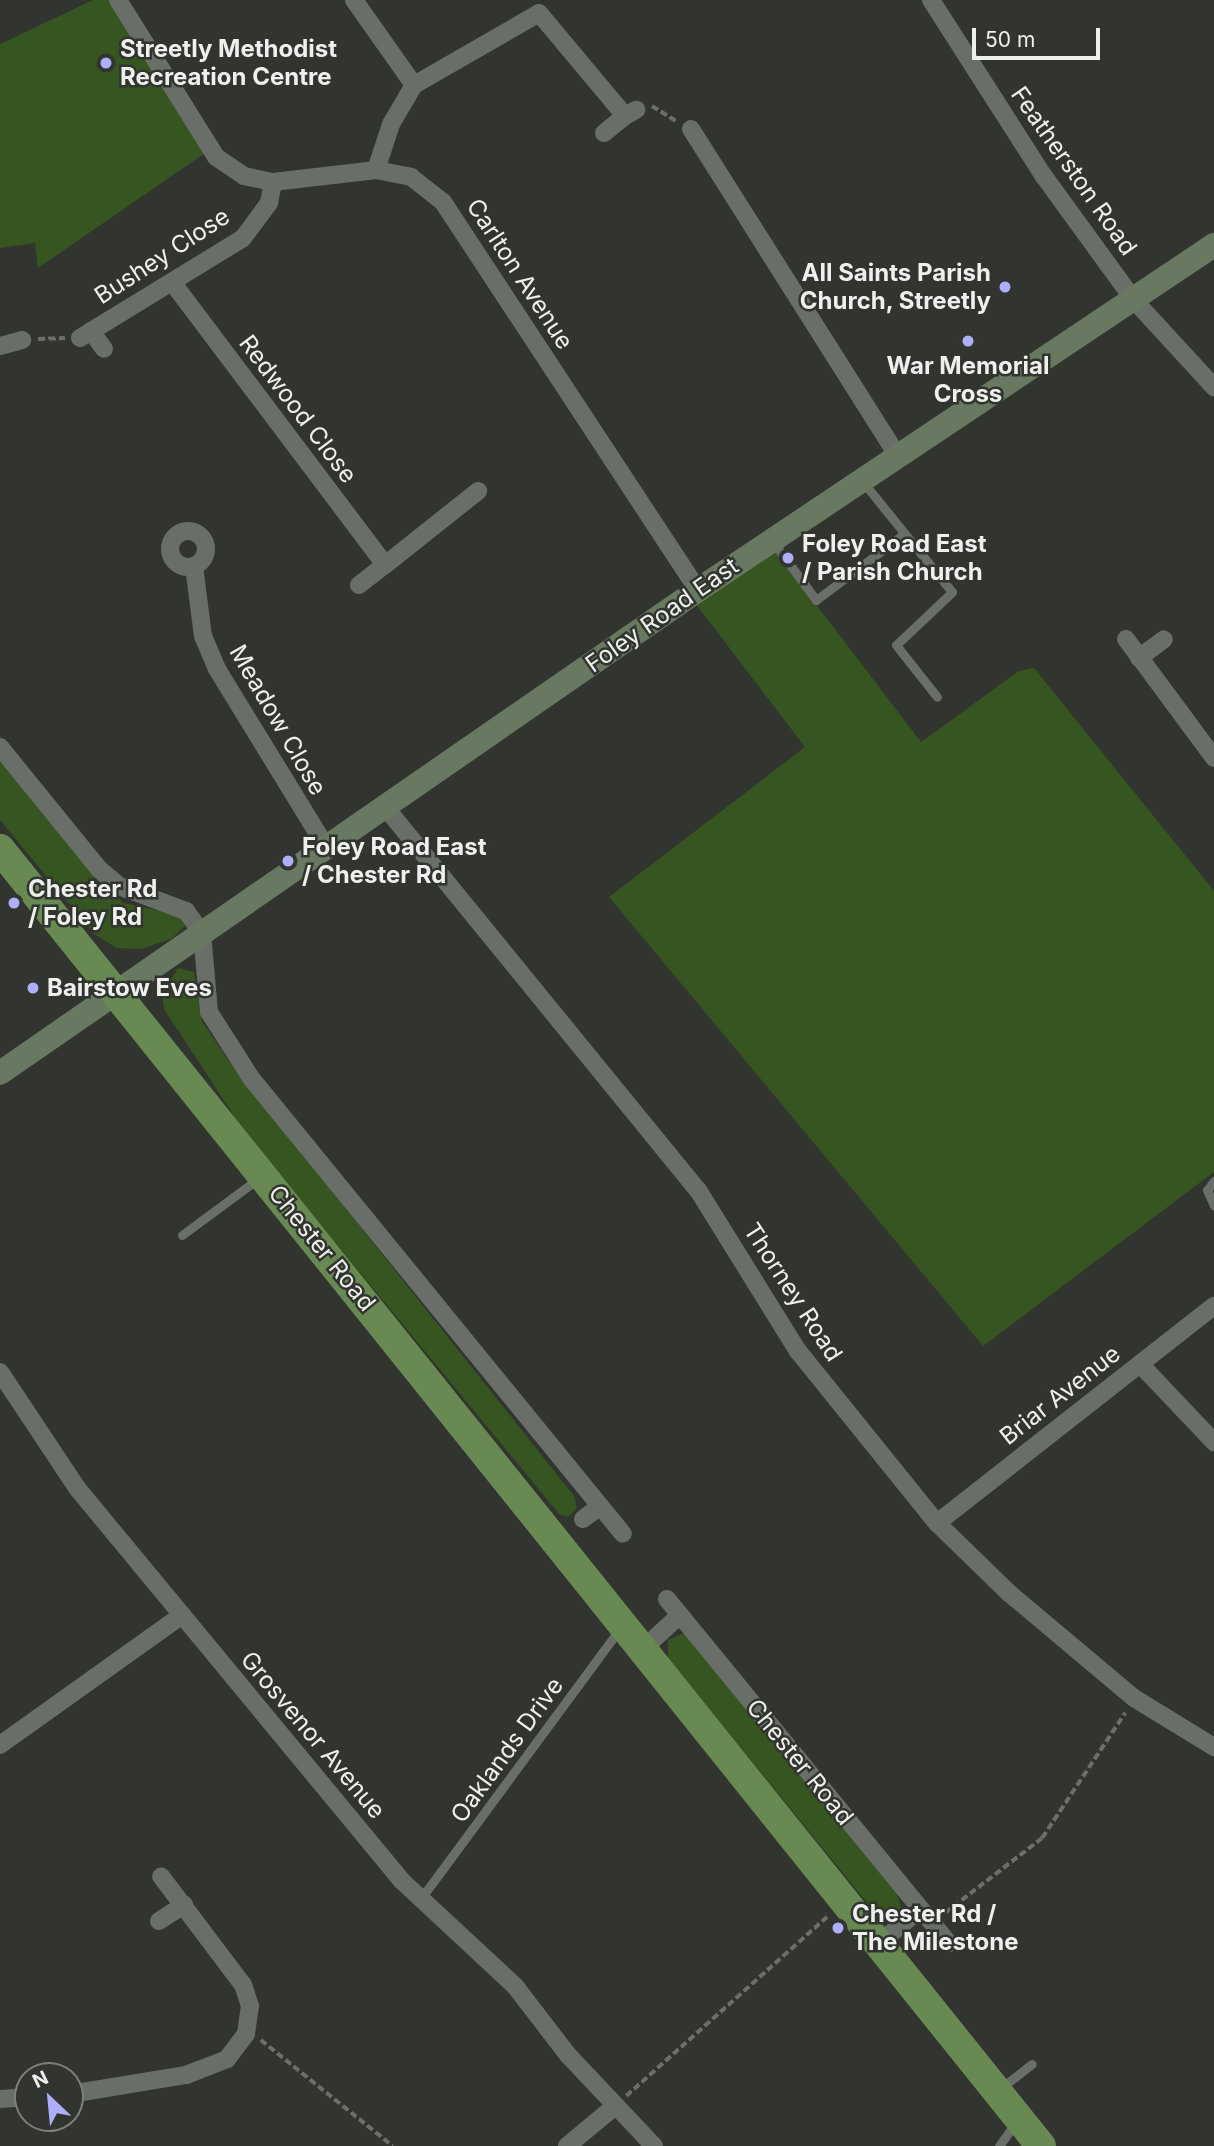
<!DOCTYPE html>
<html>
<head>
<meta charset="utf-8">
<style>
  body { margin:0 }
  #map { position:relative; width:1214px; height:2146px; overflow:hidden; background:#31342f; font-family:Inter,sans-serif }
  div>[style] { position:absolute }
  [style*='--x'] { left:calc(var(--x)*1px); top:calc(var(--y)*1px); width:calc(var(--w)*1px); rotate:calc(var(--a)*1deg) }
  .green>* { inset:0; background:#375521 }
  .path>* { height:3.5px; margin-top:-1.75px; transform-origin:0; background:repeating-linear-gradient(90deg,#6b6e6a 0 7px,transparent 0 10.5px) }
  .service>* { height:9px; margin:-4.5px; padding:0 4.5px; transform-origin:4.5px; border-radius:4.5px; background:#6a6e68 }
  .minor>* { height:18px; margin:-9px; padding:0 9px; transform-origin:9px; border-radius:9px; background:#6a6e68 }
  .minor>.ring { margin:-9px; padding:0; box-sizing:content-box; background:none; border:18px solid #6a6e68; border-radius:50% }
  .secondary>* { height:24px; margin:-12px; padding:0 12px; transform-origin:12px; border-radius:12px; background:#697860 }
  .trunk>* { height:30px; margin:-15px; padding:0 15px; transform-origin:15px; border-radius:15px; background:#688952 }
  .dots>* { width:19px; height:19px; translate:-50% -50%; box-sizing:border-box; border:4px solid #31342f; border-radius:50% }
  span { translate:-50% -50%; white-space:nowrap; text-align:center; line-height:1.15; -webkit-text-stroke:5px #31342f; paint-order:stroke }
  .poi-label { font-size:24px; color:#eef0ed; font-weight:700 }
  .left { translate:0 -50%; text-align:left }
  .right { translate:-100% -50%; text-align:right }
  .street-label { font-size:24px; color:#eef0ed }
  .north { position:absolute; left:14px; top:2062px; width:70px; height:70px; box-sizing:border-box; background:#31342f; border:2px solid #7d7f7b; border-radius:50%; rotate:334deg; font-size:19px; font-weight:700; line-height:28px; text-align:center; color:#eef0ed }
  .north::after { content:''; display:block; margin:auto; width:24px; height:32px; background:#afaefa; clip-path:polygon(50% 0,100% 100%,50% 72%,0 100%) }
  .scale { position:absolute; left:972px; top:28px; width:128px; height:32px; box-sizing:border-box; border:4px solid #eef0ed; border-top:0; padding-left:9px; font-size:21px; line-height:24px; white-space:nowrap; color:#eef0ed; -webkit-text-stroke:5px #31342f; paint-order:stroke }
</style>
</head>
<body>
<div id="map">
  <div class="green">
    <div style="clip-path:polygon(93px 0,112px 0,208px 151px,38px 268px,35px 243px,0 248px,0 44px)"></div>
    <div style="clip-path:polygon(770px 544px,921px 742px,1019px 671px,1034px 668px,1214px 891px,1214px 1172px,983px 1346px,609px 897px,805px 747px,692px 599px)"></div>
    <div style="clip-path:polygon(0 758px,123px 903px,180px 915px,185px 926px,171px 939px,141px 949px,117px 948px,94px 934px,0 820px)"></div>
    <div style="clip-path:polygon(178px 968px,194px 972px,202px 1021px,228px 1060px,574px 1496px,577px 1508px,568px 1517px,559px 1514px,246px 1134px,164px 1009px,162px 994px)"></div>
    <div style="clip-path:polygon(684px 1633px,897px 1894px,902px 1910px,881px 1920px,668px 1658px,668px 1640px)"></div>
  </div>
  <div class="path">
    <div style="--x:652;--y:106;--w:28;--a:32"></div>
    <div style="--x:38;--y:339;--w:27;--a:-2"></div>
    <div style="--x:945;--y:1913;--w:123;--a:-37.7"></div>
    <div style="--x:1042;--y:1838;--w:150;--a:-56.4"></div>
    <div style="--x:261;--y:2040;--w:169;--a:38.8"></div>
    <div style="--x:626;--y:2096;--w:269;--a:-41.7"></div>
  </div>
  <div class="service">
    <div style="--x:863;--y:482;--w:141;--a:51"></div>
    <div style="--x:952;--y:592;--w:77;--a:136.6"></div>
    <div style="--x:896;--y:645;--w:66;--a:51.7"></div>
    <div style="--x:774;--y:543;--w:71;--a:53.6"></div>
    <div style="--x:816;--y:600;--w:110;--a:-36.9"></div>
    <div style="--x:1214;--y:1181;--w:11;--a:128"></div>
    <div style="--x:1207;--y:1190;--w:17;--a:66"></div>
    <div style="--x:182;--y:1235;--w:96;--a:-36.5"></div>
    <div style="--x:422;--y:1897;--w:334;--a:-53.6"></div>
    <div style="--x:1001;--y:2088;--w:39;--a:-38"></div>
    <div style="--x:999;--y:2146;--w:29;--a:-55"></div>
  </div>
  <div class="minor">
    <div style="--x:118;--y:0;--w:185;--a:58"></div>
    <div style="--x:216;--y:157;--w:34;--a:34"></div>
    <div style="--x:244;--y:176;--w:30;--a:12"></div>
    <div style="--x:273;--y:182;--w:104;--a:-6.6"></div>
    <div style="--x:376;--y:170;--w:36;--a:11"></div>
    <div style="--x:411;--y:177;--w:41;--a:38"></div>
    <div style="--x:443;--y:202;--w:464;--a:56.7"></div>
    <div style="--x:354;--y:0;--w:104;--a:54.8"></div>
    <div style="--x:931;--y:0;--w:208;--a:57.4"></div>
    <div style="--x:1043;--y:175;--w:153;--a:54"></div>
    <div style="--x:1133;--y:299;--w:120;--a:47.4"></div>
    <div style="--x:691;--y:129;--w:388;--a:57.7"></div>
    <div style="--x:604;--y:133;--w:27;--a:-39"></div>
    <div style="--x:376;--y:170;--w:48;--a:-71.9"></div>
    <div style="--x:391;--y:124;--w:45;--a:-59.5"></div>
    <div style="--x:414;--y:85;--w:144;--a:-29.9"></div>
    <div style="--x:539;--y:13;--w:134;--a:50.1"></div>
    <div style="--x:625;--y:116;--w:13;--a:-29"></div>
    <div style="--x:172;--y:282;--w:354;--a:53"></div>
    <div style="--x:385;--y:565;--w:119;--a:-38.5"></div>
    <div style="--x:91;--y:331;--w:22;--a:54"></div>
    <div style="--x:80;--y:338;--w:191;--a:-31.5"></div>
    <div style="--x:243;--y:238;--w:44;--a:-53.4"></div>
    <div style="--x:269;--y:203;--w:21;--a:-79"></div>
    <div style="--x:0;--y:346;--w:23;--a:-15"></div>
    <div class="ring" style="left:170px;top:531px;width:18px;height:18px"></div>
    <div style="--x:194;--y:566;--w:71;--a:82.7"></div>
    <div style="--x:203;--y:636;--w:36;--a:67"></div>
    <div style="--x:217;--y:669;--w:212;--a:58.5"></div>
    <div style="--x:359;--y:585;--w:33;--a:-38"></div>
    <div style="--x:1126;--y:639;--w:148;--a:53.5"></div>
    <div style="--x:1139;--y:658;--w:31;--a:-37"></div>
    <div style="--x:0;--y:747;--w:157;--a:50.9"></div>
    <div style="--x:99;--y:869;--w:26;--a:40"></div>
    <div style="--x:119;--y:886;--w:72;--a:20.5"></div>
    <div style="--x:186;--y:911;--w:27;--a:54"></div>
    <div style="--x:202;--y:933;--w:79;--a:84.9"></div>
    <div style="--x:209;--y:1012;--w:78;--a:57.5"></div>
    <div style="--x:251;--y:1078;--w:588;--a:50.79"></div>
    <div style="--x:386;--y:808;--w:493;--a:50.8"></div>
    <div style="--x:698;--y:1190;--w:190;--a:58.2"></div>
    <div style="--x:798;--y:1351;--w:221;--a:51.1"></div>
    <div style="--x:937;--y:1523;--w:100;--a:44.2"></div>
    <div style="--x:1009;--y:1593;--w:163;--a:40"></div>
    <div style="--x:1134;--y:1698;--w:94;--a:31.5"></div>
    <div style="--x:1140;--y:1364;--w:108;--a:46.5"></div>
    <div style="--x:0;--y:1372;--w:139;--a:56.4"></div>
    <div style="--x:77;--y:1488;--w:510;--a:50.41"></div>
    <div style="--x:402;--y:1881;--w:154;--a:42.9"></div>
    <div style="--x:515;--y:1986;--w:87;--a:52.5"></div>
    <div style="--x:568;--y:2055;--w:125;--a:46.6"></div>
    <div style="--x:583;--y:1519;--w:20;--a:-37"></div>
    <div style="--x:937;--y:1523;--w:352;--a:-38.1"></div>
    <div style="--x:667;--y:1599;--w:445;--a:50.7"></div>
    <div style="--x:643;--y:1649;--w:50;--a:-42.6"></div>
    <div style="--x:0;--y:1745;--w:224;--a:-35.5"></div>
    <div style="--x:159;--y:1921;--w:30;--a:-33"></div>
    <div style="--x:878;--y:1944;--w:55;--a:-39.8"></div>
    <div style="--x:70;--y:2094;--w:118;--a:-9.3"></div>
    <div style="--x:186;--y:2075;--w:44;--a:-21.3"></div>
    <div style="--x:227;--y:2059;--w:31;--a:-53"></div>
    <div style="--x:246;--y:2034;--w:28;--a:-82"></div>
    <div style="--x:250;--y:2006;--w:22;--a:-108"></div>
    <div style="--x:243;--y:1985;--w:136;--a:-127"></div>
    <div style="--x:0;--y:2099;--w:28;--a:-4"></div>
    <div style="--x:567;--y:2146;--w:61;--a:-39.7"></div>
  </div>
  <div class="secondary">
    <div style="--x:0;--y:1073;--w:849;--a:-34.68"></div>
    <div style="--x:698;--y:590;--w:621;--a:-33.77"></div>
  </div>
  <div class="trunk">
    <div style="--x:0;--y:849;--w:1663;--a:51.25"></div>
  </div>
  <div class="dots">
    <div style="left:106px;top:63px;background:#afaefa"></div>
    <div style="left:1005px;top:287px;background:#afaefa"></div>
    <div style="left:968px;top:341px;background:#afaefa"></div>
    <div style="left:788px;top:558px;background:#afaefa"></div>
    <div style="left:288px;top:861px;background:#afaefa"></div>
    <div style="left:14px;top:903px;background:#afaefa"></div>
    <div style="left:33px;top:988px;background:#afaefa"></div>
    <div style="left:838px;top:1928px;background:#afaefa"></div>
  </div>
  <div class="poi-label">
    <span class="left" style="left:120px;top:63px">Streetly Methodist<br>Recreation Centre</span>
    <span class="right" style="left:991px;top:287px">All Saints Parish<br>Church, Streetly</span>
    <span style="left:968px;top:380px">War Memorial<br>Cross</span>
    <span class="left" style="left:802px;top:558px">Foley Road East<br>/ Parish Church</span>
    <span class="left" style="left:302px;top:861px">Foley Road East<br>/ Chester Rd</span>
    <span class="left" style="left:28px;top:903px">Chester Rd<br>/ Foley Rd</span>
    <span class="left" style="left:47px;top:988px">Bairstow Eves</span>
    <span class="left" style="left:852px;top:1928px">Chester Rd /<br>The Milestone</span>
  </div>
  <div class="street-label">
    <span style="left:1074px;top:171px;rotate:55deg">Featherston Road</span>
    <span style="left:162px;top:256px;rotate:-33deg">Bushey Close</span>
    <span style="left:520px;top:274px;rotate:57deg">Carlton Avenue</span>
    <span style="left:298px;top:409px;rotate:53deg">Redwood Close</span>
    <span style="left:662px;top:615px;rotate:-35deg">Foley Road East</span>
    <span style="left:278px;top:720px;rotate:60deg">Meadow Close</span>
    <span style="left:322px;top:1248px;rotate:51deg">Chester Road</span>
    <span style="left:793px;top:1292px;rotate:57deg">Thorney Road</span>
    <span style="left:1060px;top:1395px;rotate:-38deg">Briar Avenue</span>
    <span style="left:313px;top:1735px;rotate:50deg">Grosvenor Avenue</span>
    <span style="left:507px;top:1750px;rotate:-54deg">Oaklands Drive</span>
    <span style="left:800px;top:1762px;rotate:51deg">Chester Road</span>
  </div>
  <div class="north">N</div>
  <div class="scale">50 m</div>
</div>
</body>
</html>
